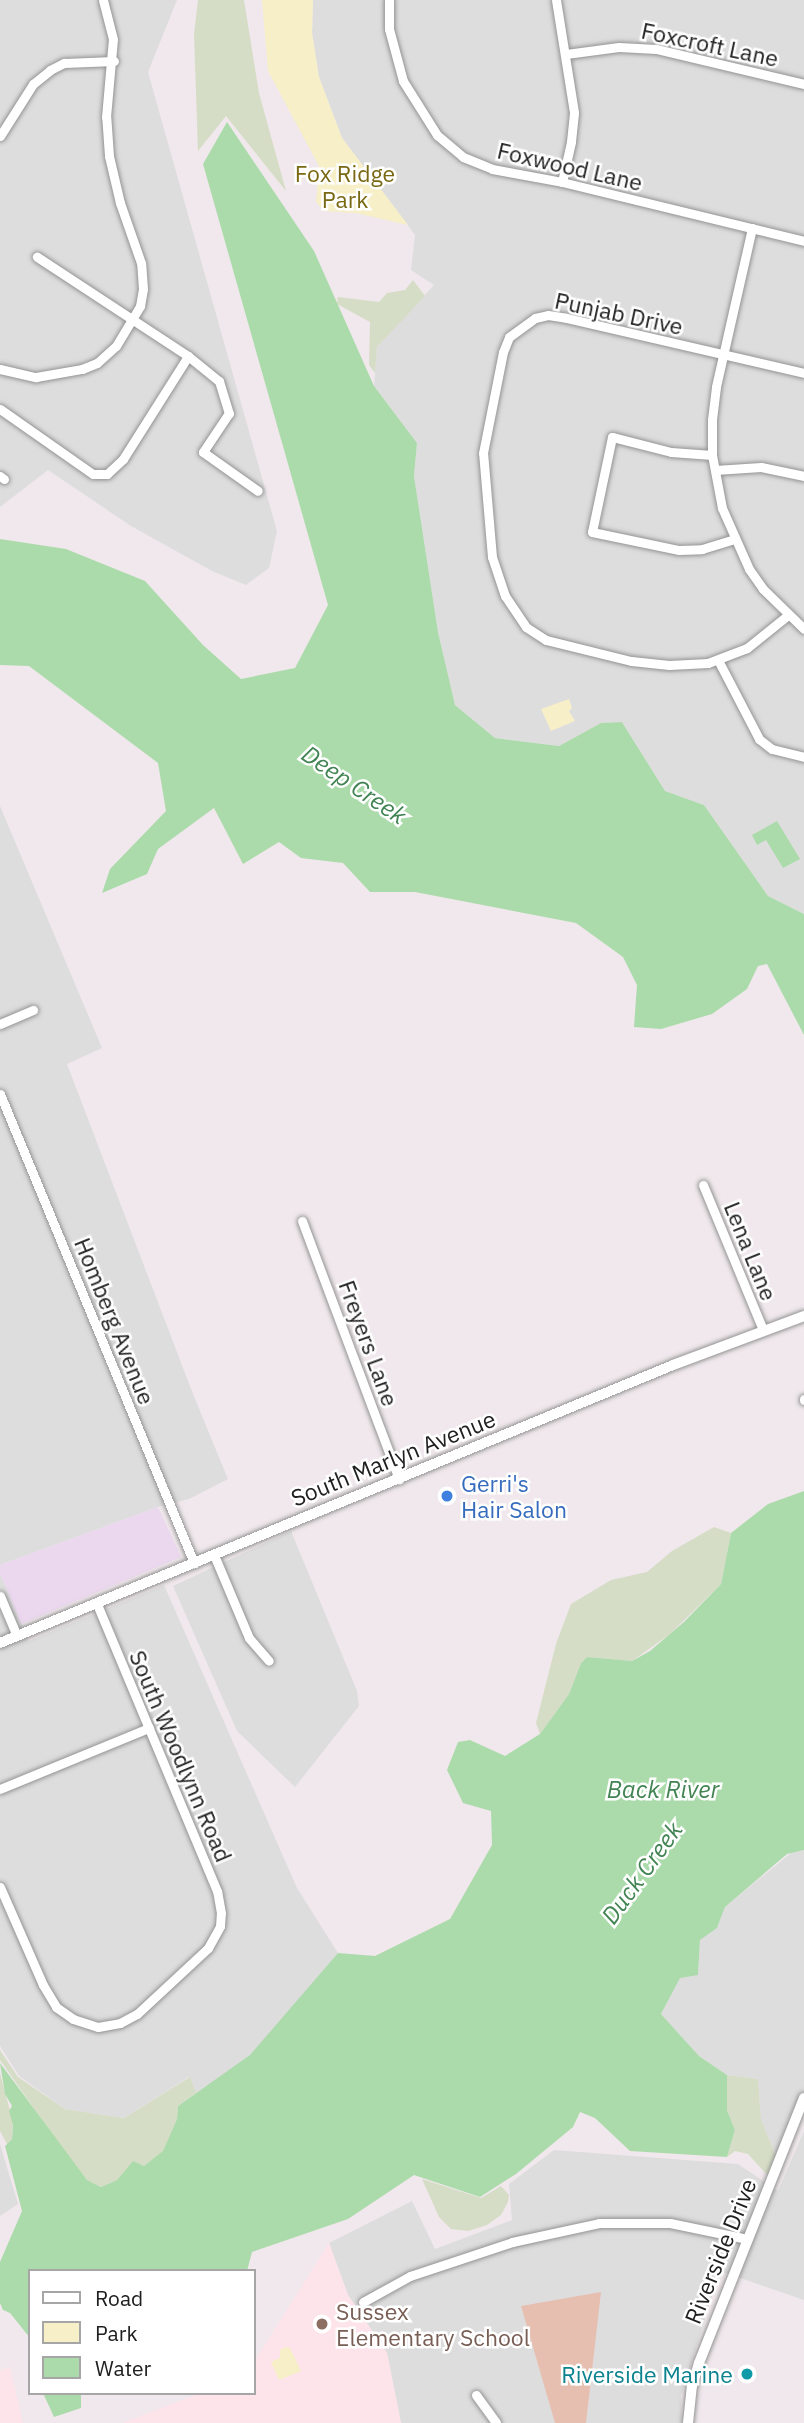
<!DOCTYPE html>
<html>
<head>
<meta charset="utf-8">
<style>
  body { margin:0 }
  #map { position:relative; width:804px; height:2423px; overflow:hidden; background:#f0e8ec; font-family:"IBM Plex Sans",sans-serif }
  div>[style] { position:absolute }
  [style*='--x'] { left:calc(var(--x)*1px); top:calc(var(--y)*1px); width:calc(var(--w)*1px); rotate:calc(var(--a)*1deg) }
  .residential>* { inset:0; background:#deddde }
  .commercial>* { inset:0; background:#ebd8ef }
  .education>* { inset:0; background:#fde4ea }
  .grass>* { inset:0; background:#e6bfb1 }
  .wetland>* { inset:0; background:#d6ddc6 }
  .park>* { inset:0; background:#f6efc8 }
  .water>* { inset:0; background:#acdbab }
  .roads { filter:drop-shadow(0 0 2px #949494) drop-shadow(0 0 2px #949494) }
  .minor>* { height:9px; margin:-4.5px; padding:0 4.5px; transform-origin:4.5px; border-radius:4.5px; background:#fff }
  .tertiary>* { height:10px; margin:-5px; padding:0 5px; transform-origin:5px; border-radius:5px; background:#fff }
  .dots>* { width:19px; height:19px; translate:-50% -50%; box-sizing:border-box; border:4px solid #fff; border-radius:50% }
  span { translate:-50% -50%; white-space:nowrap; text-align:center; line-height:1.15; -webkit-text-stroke:5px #fff; paint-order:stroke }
  .street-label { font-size:23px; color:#202020 }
  .park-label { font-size:23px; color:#7a6913 }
  .shop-label { font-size:23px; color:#366cbe }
  .left { translate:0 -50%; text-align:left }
  .education-label { font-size:23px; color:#785e54 }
  .culture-label { font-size:23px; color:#0d838f }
  .right { translate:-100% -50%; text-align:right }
  .water-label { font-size:24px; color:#428453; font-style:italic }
  .legend { position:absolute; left:28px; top:2269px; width:228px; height:126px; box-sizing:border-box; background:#fff; border:2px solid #a6a6a6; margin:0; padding:9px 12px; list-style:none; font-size:21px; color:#202020 }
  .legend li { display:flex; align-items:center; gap:14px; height:35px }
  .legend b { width:35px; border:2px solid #a6a6a6 }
</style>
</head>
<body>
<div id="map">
  <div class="residential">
    <div style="clip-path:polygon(0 0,177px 0,148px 72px,277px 531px,269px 568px,246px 585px,212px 571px,131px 526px,48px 470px,0 507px)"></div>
    <div style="clip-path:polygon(313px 0,804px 0,804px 914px,768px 896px,704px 805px,665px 791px,622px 722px,601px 723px,559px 746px,495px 738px,455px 705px,438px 632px,414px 476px,417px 443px,374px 386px,377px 347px,434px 285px,411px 270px,415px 235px,342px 138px,319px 77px,312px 33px)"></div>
    <div style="clip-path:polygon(0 806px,102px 1048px,67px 1064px,193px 1394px,228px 1479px,189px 1499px,158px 1507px,0 1565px)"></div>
    <div style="clip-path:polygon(291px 1531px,357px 1691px,359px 1706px,295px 1787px,237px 1731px,173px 1586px)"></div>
    <div style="clip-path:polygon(0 1573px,29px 1641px,164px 1585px,297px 1888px,338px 1953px,252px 2055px,195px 2094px,189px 2077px,124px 2118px,65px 2109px,19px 2076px,0 2046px)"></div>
    <div style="clip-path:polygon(804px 1850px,804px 2098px,776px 2156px,761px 2119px,758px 2079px,727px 2075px,699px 2056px,661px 2014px,680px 1977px,698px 1974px,700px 1939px,717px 1928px,725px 1907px,791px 1853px)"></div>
    <div style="clip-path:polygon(804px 2131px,804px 2300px,720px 2271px,681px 2396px,682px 2423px,401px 2423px,387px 2353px,348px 2295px,329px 2243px,412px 2201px,435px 2249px,512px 2220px,509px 2184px,554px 2150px,738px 2164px,778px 2191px)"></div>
    <div style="clip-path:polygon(0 2144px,18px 2204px,0 2216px)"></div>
  </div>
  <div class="commercial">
    <div style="clip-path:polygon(158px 1507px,181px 1557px,21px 1624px,0 1573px,0 1565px)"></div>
  </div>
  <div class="education">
    <div style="clip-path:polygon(329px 2243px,348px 2295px,387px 2353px,401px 2423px,122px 2423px,201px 2393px,254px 2393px,254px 2362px)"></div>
    <div style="clip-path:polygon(10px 2367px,23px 2423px,0 2423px,0 2371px)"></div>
  </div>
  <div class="grass">
    <div style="clip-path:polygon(601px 2292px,586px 2423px,555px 2423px,521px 2306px)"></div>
  </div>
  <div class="wetland">
    <div style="clip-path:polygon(198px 0,244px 0,259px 93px,286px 191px,226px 116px,198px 151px,194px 34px)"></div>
    <div style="clip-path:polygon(413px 280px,425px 296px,377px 347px,375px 373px,369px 365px,370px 322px,337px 304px,338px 297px,379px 302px,387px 293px,405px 290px)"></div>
    <div style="clip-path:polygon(714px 1527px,731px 1533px,721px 1584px,670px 1634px,632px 1661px,587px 1657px,581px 1663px,569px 1694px,540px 1734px,536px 1723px,556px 1644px,571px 1604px,611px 1580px,647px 1572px,672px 1551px)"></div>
    <div style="clip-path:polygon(0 2050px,18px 2077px,65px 2109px,124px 2118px,190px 2077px,196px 2093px,178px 2106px,177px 2119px,163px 2152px,144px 2166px,133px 2162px,117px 2180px,101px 2187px,87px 2180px,68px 2157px,0 2060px)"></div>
    <div style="clip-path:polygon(0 2073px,13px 2122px,12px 2139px,7px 2144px,0 2131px)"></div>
    <div style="clip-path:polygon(727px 2075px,758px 2079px,761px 2119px,776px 2156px,769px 2177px,748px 2154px,735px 2151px,727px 2157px,735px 2130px,727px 2110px)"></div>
    <div style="clip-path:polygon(422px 2179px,481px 2198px,501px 2186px,509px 2195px,508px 2202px,501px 2215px,487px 2225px,468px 2231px,451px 2229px,439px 2217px)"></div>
  </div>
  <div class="park">
    <div style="clip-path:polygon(262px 0,313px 0,312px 33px,319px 77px,342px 138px,408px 225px,356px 213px,324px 211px,316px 202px,319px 166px,268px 71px)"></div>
    <div style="clip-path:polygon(569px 699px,572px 708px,569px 711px,575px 721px,551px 731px,541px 709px)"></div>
    <div style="clip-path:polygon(286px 2347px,290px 2348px,301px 2371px,279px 2380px,271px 2362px,280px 2358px,280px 2350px)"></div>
  </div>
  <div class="water">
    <div style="clip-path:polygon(227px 122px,314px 251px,374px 386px,417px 443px,414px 476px,438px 632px,455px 705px,495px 738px,559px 746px,601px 723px,622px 722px,665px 791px,704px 805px,768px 896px,804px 914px,804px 1035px,767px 964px,758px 966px,747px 989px,712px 1014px,661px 1029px,634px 1027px,637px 985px,623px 957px,576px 923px,415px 892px,370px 892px,343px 863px,301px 858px,279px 842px,243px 864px,214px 808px,158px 849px,147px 874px,102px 893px,110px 869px,166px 811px,158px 763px,29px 666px,0 665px,0 539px,66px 549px,145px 581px,203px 645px,241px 679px,295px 668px,328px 605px,203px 164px)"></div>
    <div style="clip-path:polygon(777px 821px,800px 859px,783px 868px,766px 840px,757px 845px,752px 835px)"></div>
    <div style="clip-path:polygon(804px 1491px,804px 1850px,787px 1854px,725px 1907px,717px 1928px,700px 1940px,698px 1975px,680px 1978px,661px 2014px,699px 2056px,727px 2075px,727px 2110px,735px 2130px,727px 2157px,630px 2151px,595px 2118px,580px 2112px,573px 2127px,516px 2174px,480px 2197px,414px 2175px,348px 2219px,252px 2252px,247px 2271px,30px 2271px,30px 2338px,10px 2313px,3px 2310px,0 2303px,0 2262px,22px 2211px,5px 2146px,12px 2139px,13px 2125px,9px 2111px,12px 2106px,5px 2094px,0 2063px,87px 2180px,101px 2187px,117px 2180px,133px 2161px,144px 2166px,163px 2151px,177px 2119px,178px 2106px,250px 2055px,338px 1953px,375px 1956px,450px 1919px,492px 1845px,491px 1811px,463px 1803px,447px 1770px,458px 1742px,470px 1740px,505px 1756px,540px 1734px,569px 1694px,581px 1663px,587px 1657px,632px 1661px,650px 1651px,684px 1622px,721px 1584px,731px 1533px,768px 1504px)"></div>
    <div style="clip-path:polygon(43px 2393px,81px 2393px,81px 2408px,54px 2417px)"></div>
  </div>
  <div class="roads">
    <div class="minor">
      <div style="--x:389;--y:0;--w:29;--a:90"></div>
      <div style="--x:389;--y:29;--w:54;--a:74.9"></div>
      <div style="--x:403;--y:81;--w:64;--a:57.8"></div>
      <div style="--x:437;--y:135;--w:34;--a:40"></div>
      <div style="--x:463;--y:157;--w:31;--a:22"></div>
      <div style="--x:492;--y:169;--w:71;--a:10.5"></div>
      <div style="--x:562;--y:182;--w:249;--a:13.7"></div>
      <div style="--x:556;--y:0;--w:114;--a:80.9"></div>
      <div style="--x:574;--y:113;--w:29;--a:96"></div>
      <div style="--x:571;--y:142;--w:41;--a:102.7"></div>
      <div style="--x:566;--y:54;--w:53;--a:-7.5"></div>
      <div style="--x:619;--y:47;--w:37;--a:3"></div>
      <div style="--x:656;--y:49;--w:152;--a:13.3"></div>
      <div style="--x:0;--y:136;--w:62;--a:-57.6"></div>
      <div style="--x:33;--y:84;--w:22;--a:-39"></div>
      <div style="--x:50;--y:70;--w:16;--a:-27"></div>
      <div style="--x:64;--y:63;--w:50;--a:-2.3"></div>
      <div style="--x:752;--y:228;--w:163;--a:102.8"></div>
      <div style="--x:716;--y:387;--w:33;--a:97"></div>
      <div style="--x:712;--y:420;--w:35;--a:90"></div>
      <div style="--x:712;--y:455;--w:54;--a:79.3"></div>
      <div style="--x:722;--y:508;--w:67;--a:66.1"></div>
      <div style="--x:749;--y:569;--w:24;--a:55"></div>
      <div style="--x:763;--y:589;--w:57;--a:44.3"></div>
      <div style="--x:188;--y:356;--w:40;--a:39"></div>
      <div style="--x:219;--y:381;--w:34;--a:73"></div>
      <div style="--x:229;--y:413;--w:47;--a:123.7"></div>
      <div style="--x:203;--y:452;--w:67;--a:35.3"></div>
      <div style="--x:0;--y:369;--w:37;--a:13"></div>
      <div style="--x:36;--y:377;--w:47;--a:-9.9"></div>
      <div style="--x:82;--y:369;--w:16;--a:-22"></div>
      <div style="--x:97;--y:363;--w:25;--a:-42"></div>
      <div style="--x:116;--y:346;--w:47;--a:-59"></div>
      <div style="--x:140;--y:306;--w:17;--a:-80"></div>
      <div style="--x:143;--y:289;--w:26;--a:-94"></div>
      <div style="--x:141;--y:263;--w:64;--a:-109.3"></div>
      <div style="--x:120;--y:203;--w:48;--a:-103.2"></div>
      <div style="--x:109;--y:156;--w:39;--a:-94"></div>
      <div style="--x:106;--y:117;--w:78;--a:-84.9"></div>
      <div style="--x:113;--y:39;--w:40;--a:-104.4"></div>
      <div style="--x:0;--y:409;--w:113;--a:35"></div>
      <div style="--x:93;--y:474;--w:14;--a:0"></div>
      <div style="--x:107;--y:474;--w:22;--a:-43"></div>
      <div style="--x:123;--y:459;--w:122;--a:-57.7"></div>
      <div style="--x:188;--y:356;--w:181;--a:-146.7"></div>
      <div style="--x:712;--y:455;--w:41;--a:-175.8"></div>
      <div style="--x:671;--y:452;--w:61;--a:-165.7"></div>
      <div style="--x:612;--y:437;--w:97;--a:101.9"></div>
      <div style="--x:592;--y:532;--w:89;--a:11.7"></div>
      <div style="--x:679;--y:550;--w:23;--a:-2"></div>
      <div style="--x:702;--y:549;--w:34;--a:-17"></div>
      <div style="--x:715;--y:470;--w:46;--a:-3.7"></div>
      <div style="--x:761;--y:467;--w:44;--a:11.8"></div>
      <div style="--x:0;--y:476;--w:5;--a:37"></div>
      <div style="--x:788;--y:615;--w:53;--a:141.2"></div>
      <div style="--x:747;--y:648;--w:42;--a:159"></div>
      <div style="--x:708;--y:663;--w:39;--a:177"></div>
      <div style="--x:669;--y:665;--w:38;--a:-174"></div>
      <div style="--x:631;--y:661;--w:88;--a:-166.1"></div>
      <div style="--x:546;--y:640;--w:24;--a:-147"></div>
      <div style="--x:526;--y:627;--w:37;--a:-124"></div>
      <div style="--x:505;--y:596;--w:41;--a:-108.4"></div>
      <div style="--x:492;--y:557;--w:104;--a:-94.9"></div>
      <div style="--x:483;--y:453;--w:103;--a:-78.8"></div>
      <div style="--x:503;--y:352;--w:16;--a:-68"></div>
      <div style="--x:509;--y:337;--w:32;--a:-36"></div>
      <div style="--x:535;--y:318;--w:13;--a:-13"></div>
      <div style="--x:548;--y:315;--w:18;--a:9"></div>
      <div style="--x:566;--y:318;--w:244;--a:13"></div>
      <div style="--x:719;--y:662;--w:87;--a:62.5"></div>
      <div style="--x:759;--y:739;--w:16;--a:38"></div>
      <div style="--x:772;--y:749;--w:33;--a:14"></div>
      <div style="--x:0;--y:1024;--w:36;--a:-23"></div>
      <div style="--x:0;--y:1094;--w:508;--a:67.53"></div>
      <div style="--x:703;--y:1185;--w:157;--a:67.5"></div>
      <div style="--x:302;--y:1221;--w:276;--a:69.4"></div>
      <div style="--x:804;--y:1400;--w:1;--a:-90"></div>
      <div style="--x:214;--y:1555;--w:90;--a:67.1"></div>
      <div style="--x:249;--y:1638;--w:30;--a:49"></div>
      <div style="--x:0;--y:1596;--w:43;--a:67"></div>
      <div style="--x:0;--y:1789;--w:161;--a:-22.3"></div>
      <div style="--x:0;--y:1887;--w:107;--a:66.3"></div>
      <div style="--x:43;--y:1985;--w:26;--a:59"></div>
      <div style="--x:56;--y:2007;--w:21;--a:35"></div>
      <div style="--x:73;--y:2019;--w:26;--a:18"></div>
      <div style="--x:98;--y:2027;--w:22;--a:-10"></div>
      <div style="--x:120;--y:2023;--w:19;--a:-28"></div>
      <div style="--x:137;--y:2014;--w:97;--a:-42.9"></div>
      <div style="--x:208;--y:1948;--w:25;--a:-61"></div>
      <div style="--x:220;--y:1926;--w:13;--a:-86"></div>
      <div style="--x:221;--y:1913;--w:22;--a:-100"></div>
      <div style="--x:217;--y:1891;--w:311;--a:-112.7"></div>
      <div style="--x:363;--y:2302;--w:54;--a:-29"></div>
      <div style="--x:410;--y:2276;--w:108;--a:-18.4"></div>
      <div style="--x:512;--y:2242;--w:89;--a:-12.3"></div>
      <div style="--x:599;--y:2223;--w:71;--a:0"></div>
      <div style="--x:670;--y:2223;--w:79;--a:11.7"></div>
      <div style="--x:476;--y:2395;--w:34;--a:54"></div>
    </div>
    <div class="tertiary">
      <div style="--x:0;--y:1643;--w:728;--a:-22.44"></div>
      <div style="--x:673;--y:1365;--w:140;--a:-20.5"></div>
      <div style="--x:688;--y:2423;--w:37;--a:-84"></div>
      <div style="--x:692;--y:2386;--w:24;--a:-73"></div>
      <div style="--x:699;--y:2363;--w:285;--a:-68.4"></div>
    </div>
  </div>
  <div class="dots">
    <div style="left:447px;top:1496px;background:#3f7fe0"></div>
    <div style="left:322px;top:2324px;background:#8d6e63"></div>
    <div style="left:747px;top:2374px;background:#0f9aa8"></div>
  </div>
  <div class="street-label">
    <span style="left:710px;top:44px;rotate:12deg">Foxcroft Lane</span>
    <span style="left:570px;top:166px;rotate:13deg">Foxwood Lane</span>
    <span style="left:619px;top:313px;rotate:12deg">Punjab Drive</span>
    <span style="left:751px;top:1251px;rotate:68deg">Lena Lane</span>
    <span style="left:115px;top:1321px;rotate:68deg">Homberg Avenue</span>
    <span style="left:369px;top:1343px;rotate:70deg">Freyers Lane</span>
    <span style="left:393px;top:1458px;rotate:-22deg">South Marlyn Avenue</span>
    <span style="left:181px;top:1756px;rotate:67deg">South Woodlynn Road</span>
    <span style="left:720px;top:2251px;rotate:-68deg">Riverside Drive</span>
  </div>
  <div class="park-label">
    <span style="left:345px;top:186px">Fox Ridge<br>Park</span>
  </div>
  <div class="shop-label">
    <span class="left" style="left:461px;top:1496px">Gerri's<br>Hair Salon</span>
  </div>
  <div class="education-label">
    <span class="left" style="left:336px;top:2324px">Sussex<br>Elementary School</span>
  </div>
  <div class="culture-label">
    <span class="right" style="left:733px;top:2374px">Riverside Marine</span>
  </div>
  <div class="water-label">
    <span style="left:354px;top:785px;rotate:34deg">Deep Creek</span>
    <span style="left:663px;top:1790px">Back River</span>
    <span style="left:642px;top:1873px;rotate:-54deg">Duck Creek</span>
  </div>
  <ul class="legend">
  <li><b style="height:9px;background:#fff"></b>Road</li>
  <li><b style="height:19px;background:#f6efc8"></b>Park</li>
  <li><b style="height:19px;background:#acdbab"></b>Water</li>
  </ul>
</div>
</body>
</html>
